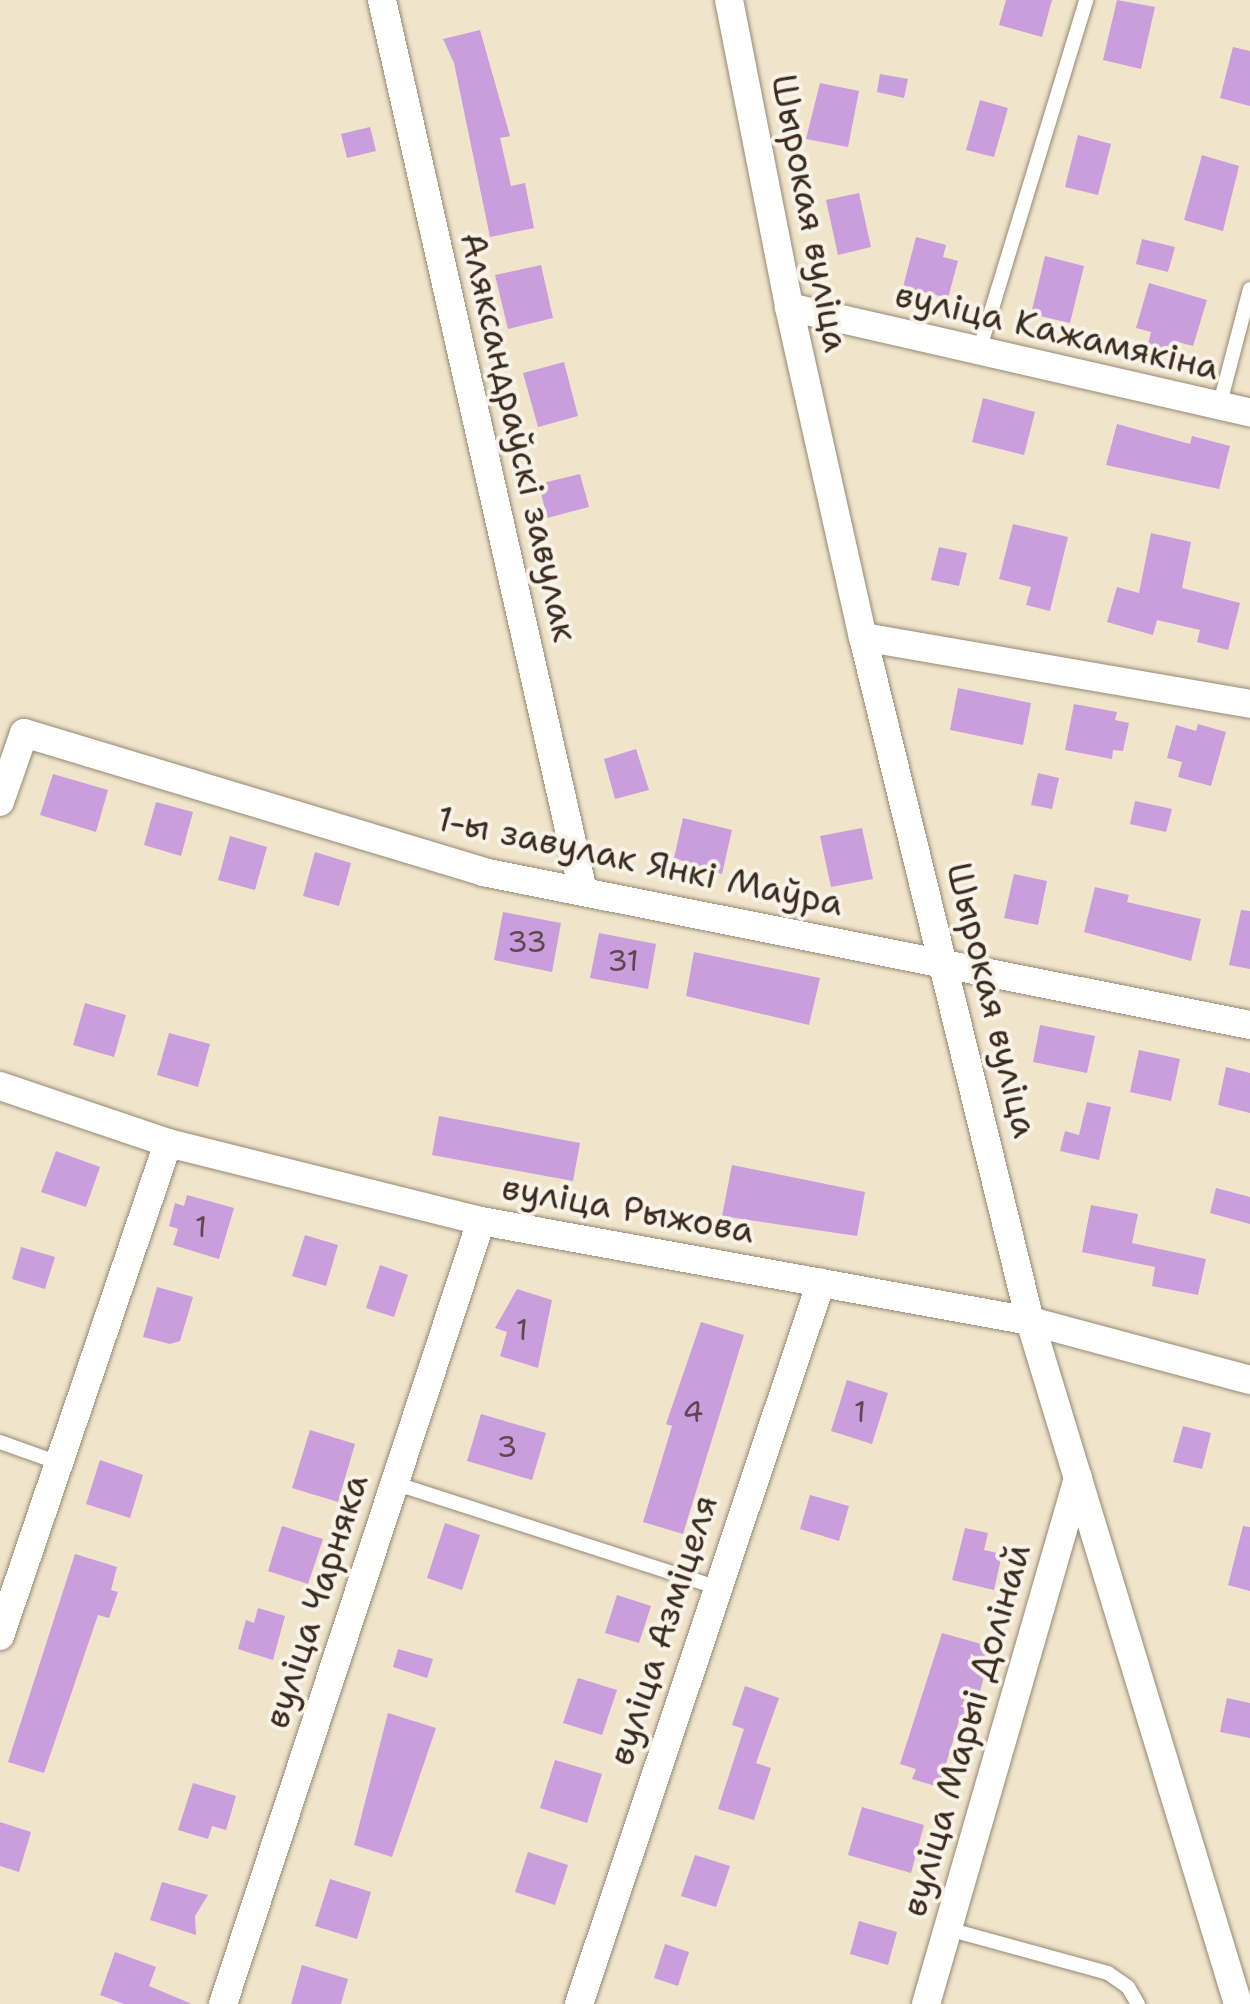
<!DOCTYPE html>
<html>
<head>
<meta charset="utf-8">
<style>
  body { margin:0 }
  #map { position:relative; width:1250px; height:2004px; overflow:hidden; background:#f0e5cb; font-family:"Shantell Sans",sans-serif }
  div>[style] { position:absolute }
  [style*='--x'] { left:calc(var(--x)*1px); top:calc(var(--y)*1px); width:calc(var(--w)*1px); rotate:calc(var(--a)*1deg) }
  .building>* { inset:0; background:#ca9ddd }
  .roads { filter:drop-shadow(0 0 2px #968874) drop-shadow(0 0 2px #968874) }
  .service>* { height:14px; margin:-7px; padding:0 7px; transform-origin:7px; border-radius:7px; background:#fff }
  .minor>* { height:28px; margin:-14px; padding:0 14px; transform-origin:14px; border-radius:14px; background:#fff }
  span { translate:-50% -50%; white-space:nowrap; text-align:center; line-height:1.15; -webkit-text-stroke:8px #f7f3e8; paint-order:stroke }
  .number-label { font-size:30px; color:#5f474e }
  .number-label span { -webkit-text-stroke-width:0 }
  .street-label { font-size:35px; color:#3b2a1e }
</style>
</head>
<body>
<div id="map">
  <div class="building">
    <div style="clip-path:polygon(1006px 0,1052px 0,1042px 37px,999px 25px)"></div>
    <div style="clip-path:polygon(1117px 0,1155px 7px,1141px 69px,1103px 60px)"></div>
    <div style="clip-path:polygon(480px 30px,510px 136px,500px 138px,511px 186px,525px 183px,534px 228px,490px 237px,454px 63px,443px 39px)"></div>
    <div style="clip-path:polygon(1233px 47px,1250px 51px,1250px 106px,1220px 98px)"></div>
    <div style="clip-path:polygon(880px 74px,908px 79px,904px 98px,877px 92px)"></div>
    <div style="clip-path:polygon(820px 83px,859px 91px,848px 147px,806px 139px)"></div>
    <div style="clip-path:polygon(980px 100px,1008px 108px,994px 157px,966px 150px)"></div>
    <div style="clip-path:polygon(370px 127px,376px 151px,347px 158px,341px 134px)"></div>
    <div style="clip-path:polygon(1078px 135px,1111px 144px,1098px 195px,1065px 187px)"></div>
    <div style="clip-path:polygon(1202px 155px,1239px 166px,1223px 231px,1184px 220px)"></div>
    <div style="clip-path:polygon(859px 193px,871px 247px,838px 255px,826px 200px)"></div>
    <div style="clip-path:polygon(916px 237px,946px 245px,943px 257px,958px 261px,948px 298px,903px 287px)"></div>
    <div style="clip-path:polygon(1142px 239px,1175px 247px,1168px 272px,1136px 264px)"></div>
    <div style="clip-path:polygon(1045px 256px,1084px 266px,1070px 323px,1031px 314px)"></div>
    <div style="clip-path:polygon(541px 265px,553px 318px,508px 329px,495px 275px)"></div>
    <div style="clip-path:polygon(1149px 283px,1207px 300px,1193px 346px,1178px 342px,1175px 352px,1148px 344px,1151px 332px,1136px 328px)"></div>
    <div style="clip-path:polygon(564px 362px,578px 416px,538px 427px,523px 373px)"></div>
    <div style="clip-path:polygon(983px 398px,1035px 412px,1024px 455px,972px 442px)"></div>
    <div style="clip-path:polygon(1117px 424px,1190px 444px,1192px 436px,1230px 446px,1219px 489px,1106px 465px)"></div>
    <div style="clip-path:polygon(580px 474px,589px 507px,547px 518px,539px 484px)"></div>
    <div style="clip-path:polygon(1013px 524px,1068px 537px,1050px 611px,1026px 605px,1031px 587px,999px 579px)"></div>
    <div style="clip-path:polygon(1151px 533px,1191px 542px,1182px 588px,1240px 603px,1228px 650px,1197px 642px,1200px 630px,1157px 620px,1153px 635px,1107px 622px,1117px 587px,1139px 593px)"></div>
    <div style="clip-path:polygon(939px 547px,967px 553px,959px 586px,931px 580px)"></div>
    <div style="clip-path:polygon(958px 688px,1031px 703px,1023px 745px,950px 730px)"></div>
    <div style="clip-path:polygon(1074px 704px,1117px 712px,1115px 720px,1129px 723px,1123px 751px,1113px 750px,1112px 759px,1065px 750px)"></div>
    <div style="clip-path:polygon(1198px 724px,1226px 732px,1211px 786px,1178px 777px,1182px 762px,1167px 758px,1176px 725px,1196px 731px)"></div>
    <div style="clip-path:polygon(636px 749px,649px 790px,615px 799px,604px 759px)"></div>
    <div style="clip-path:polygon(1038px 773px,1059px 778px,1052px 809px,1031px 805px)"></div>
    <div style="clip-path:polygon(53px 774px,108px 790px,96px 832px,40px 815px)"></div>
    <div style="clip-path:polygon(1135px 801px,1172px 809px,1166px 832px,1130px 824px)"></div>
    <div style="clip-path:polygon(156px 802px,193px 812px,181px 856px,144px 845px)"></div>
    <div style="clip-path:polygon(683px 818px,732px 830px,722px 874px,674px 858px)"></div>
    <div style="clip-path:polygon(862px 828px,873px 879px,831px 887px,820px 836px)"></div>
    <div style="clip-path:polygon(230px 836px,267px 847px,255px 890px,218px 880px)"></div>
    <div style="clip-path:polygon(315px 852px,351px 863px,339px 906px,303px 896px)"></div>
    <div style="clip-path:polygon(1014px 874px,1047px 881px,1038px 925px,1004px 918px)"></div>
    <div style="clip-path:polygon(1095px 887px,1129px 895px,1127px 902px,1201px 919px,1191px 961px,1084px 932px)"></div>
    <div style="clip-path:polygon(1241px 910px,1250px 911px,1250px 969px,1229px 965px)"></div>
    <div style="clip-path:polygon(503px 912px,561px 923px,552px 972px,494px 960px)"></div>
    <div style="clip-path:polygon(599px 933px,656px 944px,648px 989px,590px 978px)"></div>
    <div style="clip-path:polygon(694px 952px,820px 978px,809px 1025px,686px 996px)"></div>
    <div style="clip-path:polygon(85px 1003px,126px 1015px,114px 1057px,73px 1045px)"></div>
    <div style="clip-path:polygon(1040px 1025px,1095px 1036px,1087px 1073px,1033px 1062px)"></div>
    <div style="clip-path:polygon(169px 1033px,210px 1044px,198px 1087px,157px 1075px)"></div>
    <div style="clip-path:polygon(1139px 1050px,1180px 1059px,1171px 1101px,1130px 1092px)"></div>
    <div style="clip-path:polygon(1226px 1067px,1250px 1073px,1250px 1113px,1218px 1105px)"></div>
    <div style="clip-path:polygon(1087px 1102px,1111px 1107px,1099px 1160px,1060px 1151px,1065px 1131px,1079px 1135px)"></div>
    <div style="clip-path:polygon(439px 1116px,580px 1143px,573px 1181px,432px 1155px)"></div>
    <div style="clip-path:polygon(56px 1151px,100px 1167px,86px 1207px,41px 1192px)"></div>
    <div style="clip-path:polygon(732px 1165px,865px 1192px,857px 1236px,722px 1216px)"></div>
    <div style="clip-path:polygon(1216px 1188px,1250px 1197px,1250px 1224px,1210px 1213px)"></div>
    <div style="clip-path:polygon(187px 1195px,234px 1208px,219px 1259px,173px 1245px,178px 1229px,169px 1226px,175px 1203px,184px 1206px)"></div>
    <div style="clip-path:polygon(1091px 1205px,1138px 1214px,1132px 1243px,1206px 1259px,1198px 1295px,1152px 1286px,1155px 1267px,1082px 1252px)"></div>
    <div style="clip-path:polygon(305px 1235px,338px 1245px,326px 1286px,292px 1276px)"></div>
    <div style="clip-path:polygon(21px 1247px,55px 1257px,45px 1289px,12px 1279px)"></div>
    <div style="clip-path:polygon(380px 1265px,408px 1275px,394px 1317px,366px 1308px)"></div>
    <div style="clip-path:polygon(157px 1287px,193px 1297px,180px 1341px,170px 1344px,143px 1337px)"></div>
    <div style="clip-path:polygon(517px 1289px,552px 1300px,538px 1368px,500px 1356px,507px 1332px,495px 1328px)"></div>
    <div style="clip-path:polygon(701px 1322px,744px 1335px,683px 1534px,643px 1522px,672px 1426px,666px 1424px)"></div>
    <div style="clip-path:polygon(847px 1380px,888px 1393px,872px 1444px,831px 1431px)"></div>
    <div style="clip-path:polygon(481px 1414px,546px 1433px,532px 1480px,467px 1461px)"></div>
    <div style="clip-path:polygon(1183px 1426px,1211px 1433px,1202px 1469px,1173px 1462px)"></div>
    <div style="clip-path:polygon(310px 1430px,355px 1444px,338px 1502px,292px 1488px)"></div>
    <div style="clip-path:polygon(100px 1460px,143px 1475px,130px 1518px,86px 1504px)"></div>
    <div style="clip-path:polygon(810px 1495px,849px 1506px,839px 1541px,800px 1529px)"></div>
    <div style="clip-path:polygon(445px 1523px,480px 1535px,462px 1590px,427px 1578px)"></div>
    <div style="clip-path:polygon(282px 1526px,323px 1539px,308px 1584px,268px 1571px)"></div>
    <div style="clip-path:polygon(1243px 1526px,1250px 1527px,1250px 1591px,1228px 1585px)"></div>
    <div style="clip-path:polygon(965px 1528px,988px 1533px,984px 1550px,1002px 1554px,994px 1590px,952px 1580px)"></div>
    <div style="clip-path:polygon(75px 1554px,117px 1567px,111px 1590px,118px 1592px,109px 1618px,98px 1615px,44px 1773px,8px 1762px)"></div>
    <div style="clip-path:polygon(617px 1595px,651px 1606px,639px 1643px,605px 1633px)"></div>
    <div style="clip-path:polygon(258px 1608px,285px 1616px,273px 1660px,238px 1649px,246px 1620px,254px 1623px)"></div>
    <div style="clip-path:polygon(942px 1633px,992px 1647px,972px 1721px,960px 1718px,939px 1787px,912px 1779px,916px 1769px,900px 1764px)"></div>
    <div style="clip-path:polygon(398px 1649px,433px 1659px,427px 1678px,393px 1667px)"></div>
    <div style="clip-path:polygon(578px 1678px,617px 1690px,602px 1735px,563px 1723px)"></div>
    <div style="clip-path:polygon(745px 1686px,779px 1698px,756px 1763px,771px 1768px,754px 1820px,718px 1809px,744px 1729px,732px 1725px)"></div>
    <div style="clip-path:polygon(1227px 1698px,1250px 1703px,1250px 1738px,1220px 1732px)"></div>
    <div style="clip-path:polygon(388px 1713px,436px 1728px,392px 1857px,354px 1845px)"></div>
    <div style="clip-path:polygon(555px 1760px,602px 1774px,587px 1823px,540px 1808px)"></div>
    <div style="clip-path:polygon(193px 1783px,236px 1796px,226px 1830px,212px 1826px,208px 1839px,178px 1830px)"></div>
    <div style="clip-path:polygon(862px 1807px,924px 1825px,911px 1873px,848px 1855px)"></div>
    <div style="clip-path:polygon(0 1822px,31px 1832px,19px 1872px,0 1866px)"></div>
    <div style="clip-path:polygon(528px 1852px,568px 1865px,555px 1905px,515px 1892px)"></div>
    <div style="clip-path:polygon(695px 1855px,730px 1866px,716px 1907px,681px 1896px)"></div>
    <div style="clip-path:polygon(330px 1879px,371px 1892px,357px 1939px,315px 1926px)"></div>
    <div style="clip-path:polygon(162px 1882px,208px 1895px,195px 1916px,196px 1935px,150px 1920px)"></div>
    <div style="clip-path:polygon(859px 1921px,897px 1932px,888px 1965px,850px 1954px)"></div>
    <div style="clip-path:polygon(665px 1944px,689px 1952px,678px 1986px,654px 1978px)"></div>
    <div style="clip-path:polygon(115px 1952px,156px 1967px,149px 1986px,192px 2004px,124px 2004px,100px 1995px)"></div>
    <div style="clip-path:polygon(302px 1965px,348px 1979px,341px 2004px,291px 2004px)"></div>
  </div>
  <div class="roads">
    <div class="service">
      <div style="--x:979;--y:351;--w:367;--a:-73"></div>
      <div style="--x:1219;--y:407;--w:122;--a:-75.3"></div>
      <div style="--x:0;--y:1442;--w:63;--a:19.6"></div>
      <div style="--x:394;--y:1483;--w:338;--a:17.9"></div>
      <div style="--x:948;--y:1929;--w:166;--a:15.4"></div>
      <div style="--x:1108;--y:1973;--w:24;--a:35"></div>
      <div style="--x:1128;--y:1987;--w:20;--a:60"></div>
    </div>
    <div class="minor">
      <div style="--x:382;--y:0;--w:913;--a:77.29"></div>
      <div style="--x:729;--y:0;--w:313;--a:78.9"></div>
      <div style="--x:789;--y:307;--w:338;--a:77.4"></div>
      <div style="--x:863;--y:637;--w:704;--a:76.28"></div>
      <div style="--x:1030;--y:1321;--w:714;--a:73.06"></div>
      <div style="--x:789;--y:307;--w:473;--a:12.9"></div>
      <div style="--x:863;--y:637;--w:393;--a:9.8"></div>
      <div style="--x:0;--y:802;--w:73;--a:-70.8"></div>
      <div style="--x:24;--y:733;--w:480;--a:16.8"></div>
      <div style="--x:483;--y:872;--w:782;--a:11.28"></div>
      <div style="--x:0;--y:1086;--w:177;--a:18.7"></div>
      <div style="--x:168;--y:1143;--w:323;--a:14"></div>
      <div style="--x:481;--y:1221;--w:558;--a:10.32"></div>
      <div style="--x:1030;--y:1321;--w:228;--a:15"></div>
      <div style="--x:0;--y:1636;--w:521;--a:-71.18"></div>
      <div style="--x:223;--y:2004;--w:824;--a:-71.76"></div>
      <div style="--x:579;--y:2004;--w:761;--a:-71.47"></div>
      <div style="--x:926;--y:2004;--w:548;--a:-73.88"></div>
    </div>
  </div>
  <div class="number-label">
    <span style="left:527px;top:942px">33</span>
    <span style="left:623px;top:961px">31</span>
    <span style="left:201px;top:1227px">1</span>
    <span style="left:522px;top:1330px">1</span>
    <span style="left:693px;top:1412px">4</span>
    <span style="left:860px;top:1412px">1</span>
    <span style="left:507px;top:1447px">3</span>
  </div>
  <div class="street-label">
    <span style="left:810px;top:213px;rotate:79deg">Шырокая вуліца</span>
    <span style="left:1057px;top:331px;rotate:13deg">вуліца Кажамякіна</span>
    <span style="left:519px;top:437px;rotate:77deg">Аляксандраўскі завулак</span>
    <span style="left:640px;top:861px;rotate:12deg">1-ы завулак Янкі Маўра</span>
    <span style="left:992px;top:1000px;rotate:76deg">Шырокая вуліца</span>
    <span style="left:628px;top:1209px;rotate:10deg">вуліца Рыжова</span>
    <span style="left:316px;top:1601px;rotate:-72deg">вуліца Чарняка</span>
    <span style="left:663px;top:1630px;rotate:-72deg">вуліца Азміцеля</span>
    <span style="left:966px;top:1730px;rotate:-74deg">вуліца Марыі Долінай</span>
  </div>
</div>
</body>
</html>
